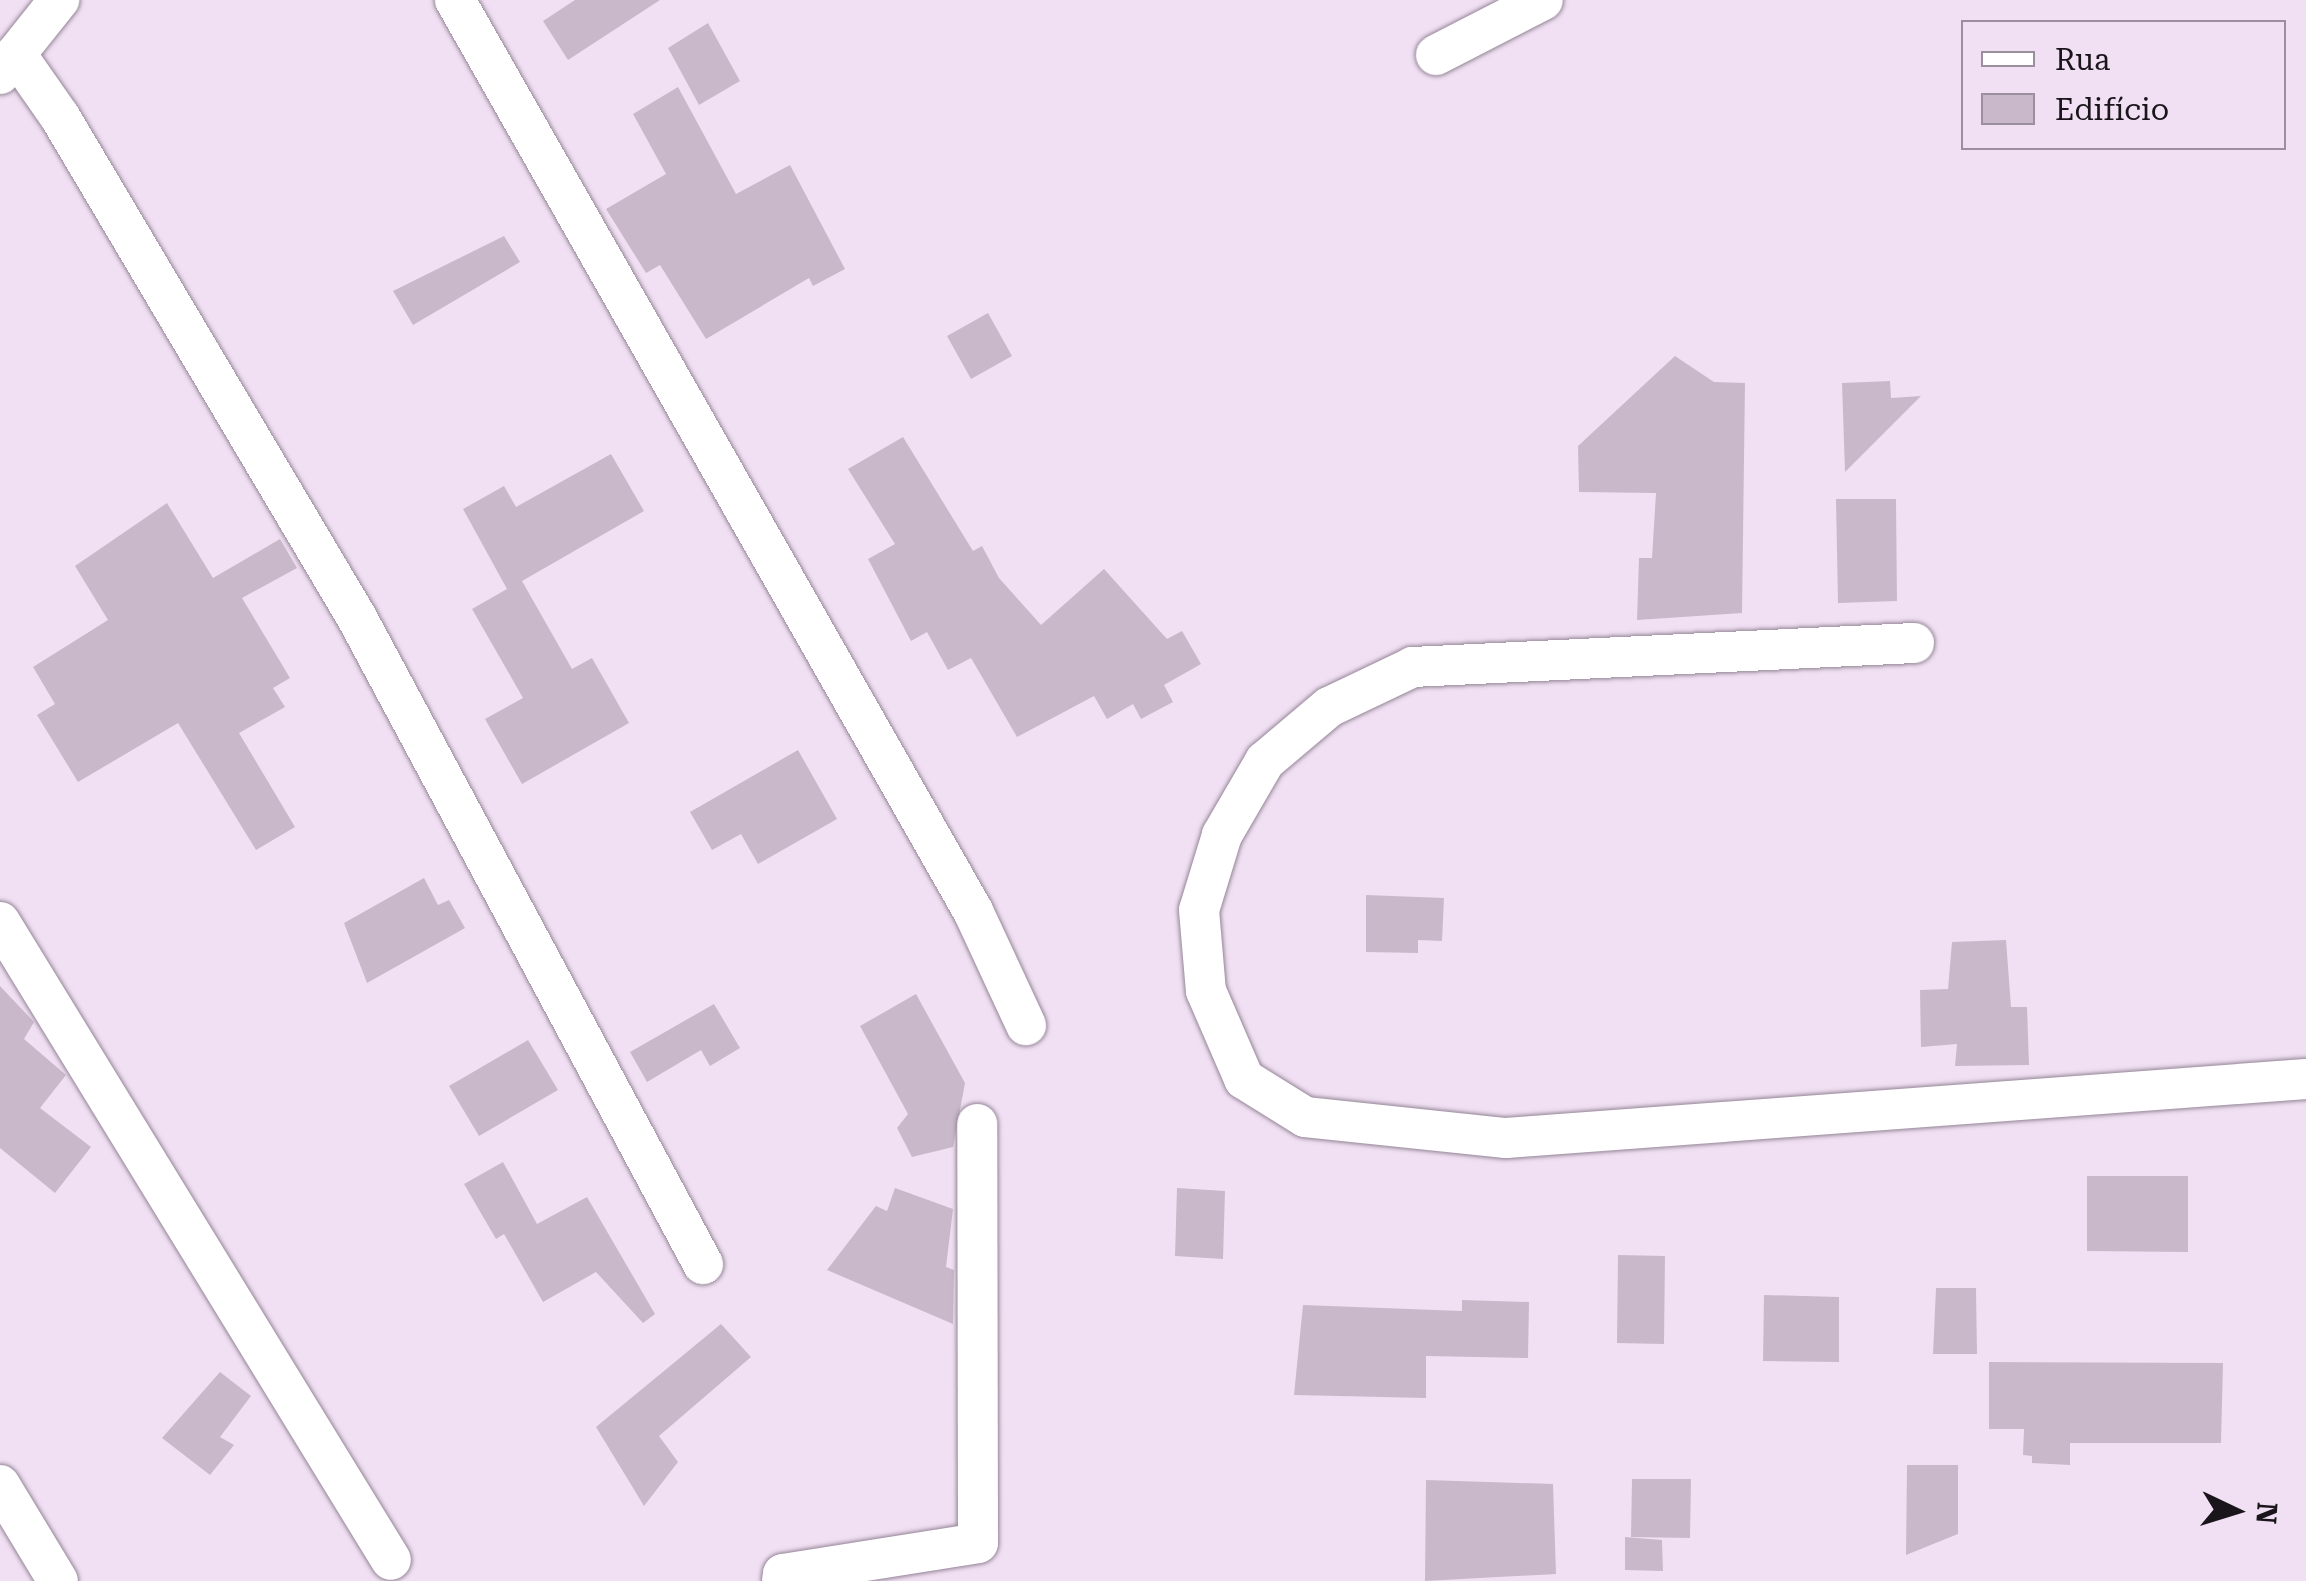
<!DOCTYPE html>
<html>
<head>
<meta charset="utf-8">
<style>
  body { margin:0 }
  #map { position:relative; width:2306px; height:1581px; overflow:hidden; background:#f1e0f3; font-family:"Roboto Serif",serif }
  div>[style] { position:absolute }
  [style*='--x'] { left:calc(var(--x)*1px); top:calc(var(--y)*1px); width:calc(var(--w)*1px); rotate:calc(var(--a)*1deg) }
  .building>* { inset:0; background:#c9b8ca }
  .roads { filter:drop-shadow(0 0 2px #948597) drop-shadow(0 0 2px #948597) }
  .minor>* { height:40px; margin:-20px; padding:0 20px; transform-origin:20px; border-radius:20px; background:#fff }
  span { translate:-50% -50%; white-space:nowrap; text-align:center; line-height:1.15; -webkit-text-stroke:10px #f1e0f3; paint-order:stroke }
  .legend { position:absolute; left:1961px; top:20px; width:325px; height:130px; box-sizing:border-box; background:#f1e0f3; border:2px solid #9b8e9d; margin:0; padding:12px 18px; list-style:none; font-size:30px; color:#1a141b }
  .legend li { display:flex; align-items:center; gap:20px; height:50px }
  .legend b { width:50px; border:2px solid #9b8e9d }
  .north { position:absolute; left:2186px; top:1461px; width:100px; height:100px; -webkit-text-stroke:8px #f1e0f3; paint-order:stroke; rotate:94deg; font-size:28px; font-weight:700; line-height:40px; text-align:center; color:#1a141b }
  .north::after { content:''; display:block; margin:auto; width:35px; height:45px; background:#1a141b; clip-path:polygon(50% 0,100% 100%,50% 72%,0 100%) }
</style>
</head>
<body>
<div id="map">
  <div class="building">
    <div style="clip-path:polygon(575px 0,660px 0,568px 60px,543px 21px)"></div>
    <div style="clip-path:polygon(708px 23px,740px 81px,699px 105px,668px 48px)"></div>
    <div style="clip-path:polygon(678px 87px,736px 194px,790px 165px,845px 269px,813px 286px,809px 278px,706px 339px,660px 265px,646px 273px,606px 209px,666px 174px,633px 114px)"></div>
    <div style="clip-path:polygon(504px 236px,520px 262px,413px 325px,393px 291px)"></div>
    <div style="clip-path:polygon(988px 313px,1012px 356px,971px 379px,947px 336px)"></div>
    <div style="clip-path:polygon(1675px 356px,1714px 382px,1745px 383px,1742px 613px,1637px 620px,1639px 558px,1652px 558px,1656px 493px,1579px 492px,1578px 446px)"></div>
    <div style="clip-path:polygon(1890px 381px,1891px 398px,1921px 396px,1845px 472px,1842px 383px)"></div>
    <div style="clip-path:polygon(903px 437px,973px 551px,982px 546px,999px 578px,1041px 625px,1104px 569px,1167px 639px,1182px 631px,1201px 664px,1164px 685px,1173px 702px,1141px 719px,1133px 704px,1107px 719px,1094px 696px,1017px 737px,971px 658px,948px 670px,927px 632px,911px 641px,868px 559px,895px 544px,848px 469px)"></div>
    <div style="clip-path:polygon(611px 454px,644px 511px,522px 581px,572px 669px,592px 658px,629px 723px,522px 784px,485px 719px,523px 698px,472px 609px,507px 589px,463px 509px,504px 486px,516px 507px)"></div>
    <div style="clip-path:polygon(1836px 499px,1896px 499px,1897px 601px,1838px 603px)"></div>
    <div style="clip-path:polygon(167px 503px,213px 578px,280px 539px,297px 568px,242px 598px,290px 678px,273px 688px,285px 707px,239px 733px,295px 827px,256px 850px,178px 723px,78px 782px,37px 715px,55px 704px,33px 667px,108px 620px,75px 566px)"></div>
    <div style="clip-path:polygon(798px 750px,837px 819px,758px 864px,741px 834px,712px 850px,690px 812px)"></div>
    <div style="clip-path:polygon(424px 878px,438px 905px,449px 900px,465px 928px,367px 983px,344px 923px)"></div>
    <div style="clip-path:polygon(1366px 895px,1444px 898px,1442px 941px,1418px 940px,1418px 953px,1366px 952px)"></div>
    <div style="clip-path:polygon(2006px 940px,2011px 1007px,2027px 1007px,2029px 1065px,1955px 1066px,1957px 1044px,1921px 1047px,1920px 990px,1948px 989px,1952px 942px)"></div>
    <div style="clip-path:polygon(0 986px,34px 1022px,24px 1039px,66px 1075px,40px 1108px,91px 1147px,55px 1193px,0 1148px)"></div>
    <div style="clip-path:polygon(916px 994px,965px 1083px,953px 1147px,912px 1157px,897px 1128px,908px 1114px,860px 1026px)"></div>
    <div style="clip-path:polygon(714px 1004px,740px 1048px,710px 1066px,701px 1050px,647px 1082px,630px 1052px)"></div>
    <div style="clip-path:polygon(528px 1040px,558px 1090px,479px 1136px,449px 1086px)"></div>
    <div style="clip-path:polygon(503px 1162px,537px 1224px,587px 1197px,655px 1314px,643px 1323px,596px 1272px,543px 1302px,504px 1234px,496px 1239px,464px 1184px)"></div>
    <div style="clip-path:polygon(2087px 1176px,2188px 1176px,2188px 1252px,2087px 1251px)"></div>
    <div style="clip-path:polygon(895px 1188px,953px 1209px,946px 1267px,954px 1270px,953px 1324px,827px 1270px,876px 1206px,887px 1211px)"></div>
    <div style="clip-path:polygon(1177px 1188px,1225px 1191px,1223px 1259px,1175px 1256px)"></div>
    <div style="clip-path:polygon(1618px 1255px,1665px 1256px,1664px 1344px,1617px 1343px)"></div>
    <div style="clip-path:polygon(1936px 1288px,1976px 1288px,1977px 1354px,1933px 1354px)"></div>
    <div style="clip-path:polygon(1764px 1295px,1839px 1297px,1839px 1362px,1763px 1361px)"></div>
    <div style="clip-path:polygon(1462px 1300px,1529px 1302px,1528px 1358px,1426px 1356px,1426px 1398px,1294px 1395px,1303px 1305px,1462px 1311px)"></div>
    <div style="clip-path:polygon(721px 1324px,751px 1357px,659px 1436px,678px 1462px,644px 1506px,596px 1427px)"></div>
    <div style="clip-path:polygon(1989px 1362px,2223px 1363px,2221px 1443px,2070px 1443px,2070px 1465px,2032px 1463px,2032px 1456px,2023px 1455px,2024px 1429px,1989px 1429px)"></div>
    <div style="clip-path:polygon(220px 1372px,251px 1396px,220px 1437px,234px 1445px,210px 1475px,162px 1438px)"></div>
    <div style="clip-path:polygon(1907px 1465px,1958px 1465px,1958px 1534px,1906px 1555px)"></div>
    <div style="clip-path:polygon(1632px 1479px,1691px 1479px,1690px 1538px,1631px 1537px)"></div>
    <div style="clip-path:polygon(1426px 1480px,1553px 1484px,1556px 1574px,1425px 1581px)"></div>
    <div style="clip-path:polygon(1625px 1537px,1662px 1540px,1663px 1571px,1625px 1570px)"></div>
  </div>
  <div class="roads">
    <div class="minor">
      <div style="--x:455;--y:0;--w:1048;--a:60.38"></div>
      <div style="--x:973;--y:911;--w:126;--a:65.1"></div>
      <div style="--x:16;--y:54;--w:77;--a:55.1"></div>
      <div style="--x:60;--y:117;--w:582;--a:59.34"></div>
      <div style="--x:357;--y:618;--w:733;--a:61.83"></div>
      <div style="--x:1436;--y:55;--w:120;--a:-27.2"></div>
      <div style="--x:0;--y:74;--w:95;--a:-51.4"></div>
      <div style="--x:1914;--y:643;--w:502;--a:177.26"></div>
      <div style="--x:1413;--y:667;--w:93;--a:154.5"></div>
      <div style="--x:1329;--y:707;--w:84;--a:139.8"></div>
      <div style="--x:1265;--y:761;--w:86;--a:120.2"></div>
      <div style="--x:1222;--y:835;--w:78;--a:107"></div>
      <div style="--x:1199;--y:910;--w:81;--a:85.1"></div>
      <div style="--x:1206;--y:991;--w:96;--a:66.6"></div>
      <div style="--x:1244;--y:1079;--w:72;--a:31.9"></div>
      <div style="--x:1305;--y:1117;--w:202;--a:6"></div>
      <div style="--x:1506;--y:1138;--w:802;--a:-4.22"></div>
      <div style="--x:0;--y:922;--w:748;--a:58.5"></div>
      <div style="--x:0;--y:1485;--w:112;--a:58.9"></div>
      <div style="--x:782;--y:1581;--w:7;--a:-82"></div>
      <div style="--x:783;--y:1574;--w:197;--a:-9"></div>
      <div style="--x:978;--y:1543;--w:419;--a:-90.1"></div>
    </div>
  </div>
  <ul class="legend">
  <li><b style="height:12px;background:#fff"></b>Rua</li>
  <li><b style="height:28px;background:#c9b8ca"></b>Edifício</li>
  </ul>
  <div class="north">N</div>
</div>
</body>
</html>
